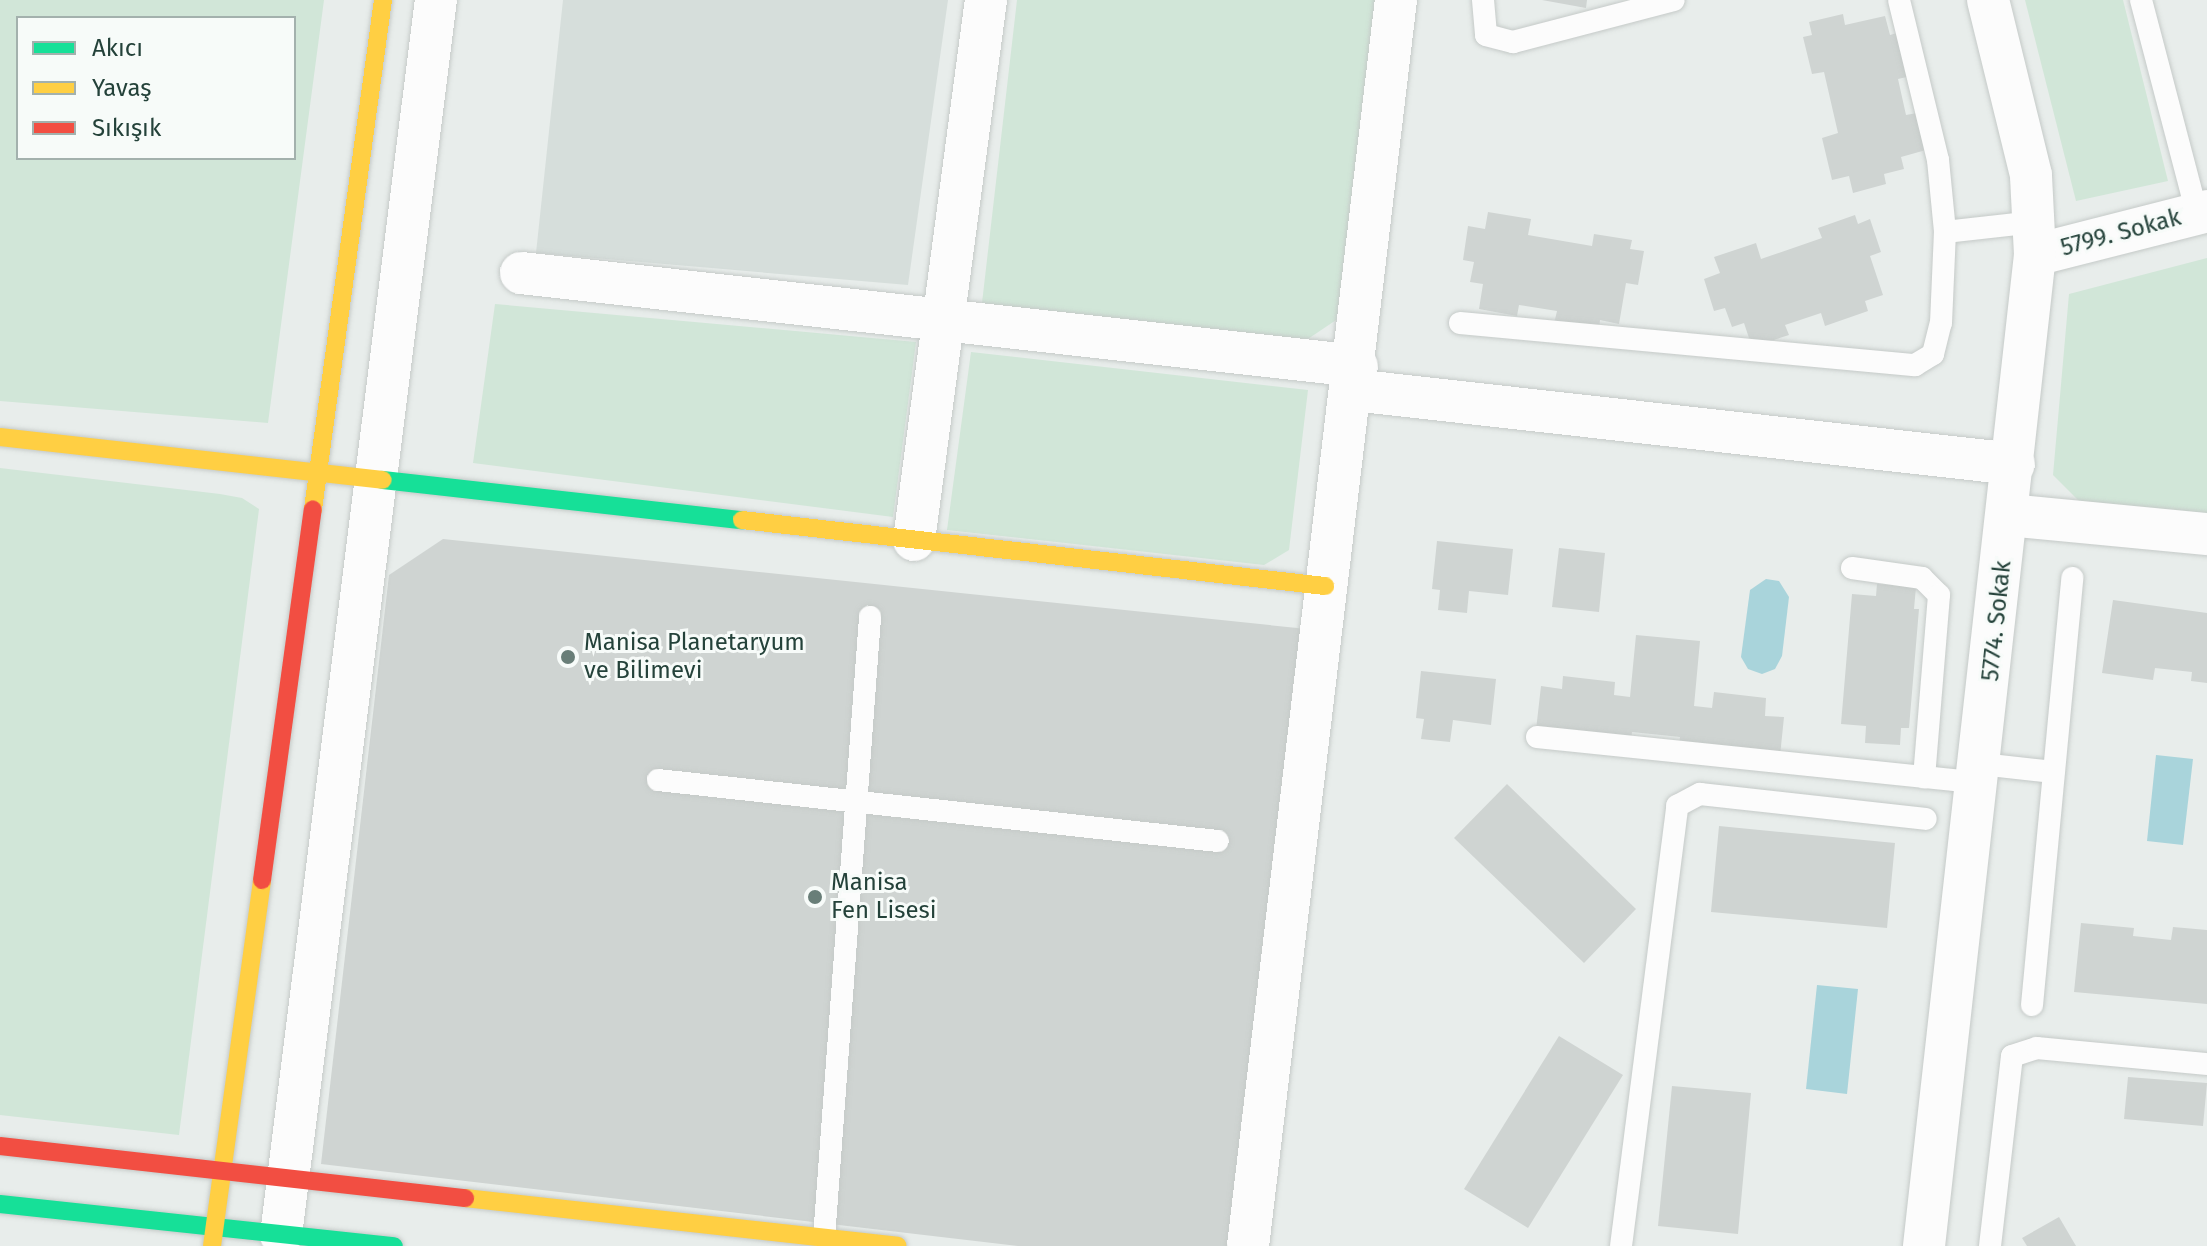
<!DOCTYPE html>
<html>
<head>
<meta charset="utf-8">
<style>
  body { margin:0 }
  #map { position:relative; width:2207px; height:1246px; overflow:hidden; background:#e8edeb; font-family:"Fira Sans",sans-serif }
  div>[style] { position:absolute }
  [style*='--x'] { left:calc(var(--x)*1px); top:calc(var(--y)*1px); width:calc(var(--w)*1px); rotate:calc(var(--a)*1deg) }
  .built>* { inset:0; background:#d6dedb }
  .green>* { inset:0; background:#d1e6d8 }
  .water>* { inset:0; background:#a9d4db }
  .building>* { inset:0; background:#cfd4d2 }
  .roads { filter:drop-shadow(0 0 2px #c5cac8) drop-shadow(0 0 2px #c5cac8) }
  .lane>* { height:22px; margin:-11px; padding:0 11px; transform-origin:11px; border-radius:11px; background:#fcfcfc }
  .street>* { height:42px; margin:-21px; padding:0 21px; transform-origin:21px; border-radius:21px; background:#fcfcfc }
  .fast>* { height:18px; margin:-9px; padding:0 9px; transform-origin:9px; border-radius:9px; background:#16e098 }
  .slow>* { height:18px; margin:-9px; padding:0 9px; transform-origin:9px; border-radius:9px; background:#ffcf43 }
  .jam>* { height:18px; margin:-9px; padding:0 9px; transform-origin:9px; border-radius:9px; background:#f24e42 }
  .dots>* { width:22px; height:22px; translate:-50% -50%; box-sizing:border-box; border:4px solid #f7fbf9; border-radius:50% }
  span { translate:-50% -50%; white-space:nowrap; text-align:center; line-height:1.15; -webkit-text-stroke:6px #f7fbf9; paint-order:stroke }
  .street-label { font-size:24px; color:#24423a }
  .poi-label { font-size:24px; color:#24423a }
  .left { translate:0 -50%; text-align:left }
  .legend { position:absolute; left:16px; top:16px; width:280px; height:144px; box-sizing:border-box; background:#f7fbf9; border:2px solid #a3b1ad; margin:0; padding:10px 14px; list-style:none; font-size:24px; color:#24423a }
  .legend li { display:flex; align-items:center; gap:16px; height:40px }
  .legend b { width:40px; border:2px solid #a3b1ad }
</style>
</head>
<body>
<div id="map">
  <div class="built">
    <div style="clip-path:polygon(563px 0,948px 0,908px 285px,536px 253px)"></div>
  </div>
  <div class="green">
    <div style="clip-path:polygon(evenodd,0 0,324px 0,268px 423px,0 401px,0 0,18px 18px,294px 18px,294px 158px,18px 158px,18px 18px)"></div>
    <div style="clip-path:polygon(1017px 0,1376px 0,1345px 314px,1296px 347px,982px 303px)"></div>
    <div style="clip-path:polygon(2025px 0,2123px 0,2168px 181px,2076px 201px)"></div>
    <div style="clip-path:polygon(2207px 258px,2207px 516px,2082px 504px,2053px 475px,2069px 294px)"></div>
    <div style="clip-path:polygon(495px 304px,916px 342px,893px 517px,473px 463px)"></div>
    <div style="clip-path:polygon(971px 352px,1308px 390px,1289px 550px,1264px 565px,947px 530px)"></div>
    <div style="clip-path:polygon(0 468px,220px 494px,242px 498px,259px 509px,179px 1135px,0 1115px)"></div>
  </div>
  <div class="water">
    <div style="clip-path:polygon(1766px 579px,1779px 581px,1789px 597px,1782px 656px,1775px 669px,1762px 674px,1748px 669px,1741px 657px,1750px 590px)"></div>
    <div style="clip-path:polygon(2156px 755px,2193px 759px,2183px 845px,2147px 841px)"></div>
    <div style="clip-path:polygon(1817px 985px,1858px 989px,1847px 1094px,1806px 1089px)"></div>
  </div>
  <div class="building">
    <div style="clip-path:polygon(1542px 0,1587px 0,1586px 8px)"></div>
    <div style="clip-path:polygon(1843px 14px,1845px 25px,1885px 16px,1890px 35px,1901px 32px,1911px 76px,1898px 79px,1906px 115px,1917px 113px,1926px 150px,1901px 157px,1904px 169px,1884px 174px,1886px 184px,1853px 193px,1849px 176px,1832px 180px,1822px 138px,1838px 133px,1824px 72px,1812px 74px,1803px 37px,1812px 35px,1809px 22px)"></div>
    <div style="clip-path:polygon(1488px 212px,1531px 219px,1528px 235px,1592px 246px,1594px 234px,1632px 240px,1630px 249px,1644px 251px,1638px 285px,1626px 283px,1619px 324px,1600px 320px,1599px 331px,1554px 324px,1557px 311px,1519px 305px,1517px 316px,1479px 309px,1483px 284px,1470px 282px,1474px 262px,1463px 260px,1468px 226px,1485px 229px)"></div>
    <div style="clip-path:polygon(1855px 215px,1858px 224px,1870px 219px,1881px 252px,1870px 256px,1883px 295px,1865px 301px,1868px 311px,1825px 326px,1821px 313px,1785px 325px,1789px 335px,1752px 347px,1744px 323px,1732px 327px,1725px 308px,1714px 311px,1704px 279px,1720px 273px,1714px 257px,1756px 243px,1761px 259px,1822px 238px,1818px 228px)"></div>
    <div style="clip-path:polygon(443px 539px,1307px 629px,1239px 1246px,1018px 1246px,321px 1164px,389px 575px)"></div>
    <div style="clip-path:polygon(1437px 541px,1513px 549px,1508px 595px,1469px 591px,1467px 613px,1438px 610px,1440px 590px,1432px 589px)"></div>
    <div style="clip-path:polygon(1559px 548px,1605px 553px,1599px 612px,1552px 607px)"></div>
    <div style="clip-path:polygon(1877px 584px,1916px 587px,1914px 609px,1919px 609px,1909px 728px,1901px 728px,1900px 745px,1865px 743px,1866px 726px,1841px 724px,1852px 594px,1876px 596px)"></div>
    <div style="clip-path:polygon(2113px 600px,2207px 613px,2207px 683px,2191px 681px,2192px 672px,2155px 668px,2153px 680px,2102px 673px)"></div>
    <div style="clip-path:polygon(1636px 635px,1700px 641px,1694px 706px,1712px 708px,1714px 692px,1766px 698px,1765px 716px,1784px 717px,1780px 756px,1679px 746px,1680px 737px,1632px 732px,1631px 740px,1536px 730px,1541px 686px,1562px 689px,1563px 676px,1615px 682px,1614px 695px,1630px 697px)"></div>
    <div style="clip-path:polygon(1421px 671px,1496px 679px,1491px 725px,1453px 720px,1450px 742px,1421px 739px,1424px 719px,1416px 718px)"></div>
    <div style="clip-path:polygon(1507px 784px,1636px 909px,1584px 963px,1454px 838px)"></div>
    <div style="clip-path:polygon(1719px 826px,1895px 843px,1887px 928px,1711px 912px)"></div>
    <div style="clip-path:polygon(2081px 923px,2134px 928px,2133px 936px,2171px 940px,2173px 927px,2207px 930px,2207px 1004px,2074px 992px)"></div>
    <div style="clip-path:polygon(1559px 1036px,1623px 1075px,1528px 1228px,1464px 1189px)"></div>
    <div style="clip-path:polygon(2128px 1077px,2207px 1083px,2203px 1126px,2124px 1119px)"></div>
    <div style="clip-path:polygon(1672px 1086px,1751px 1093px,1738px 1234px,1658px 1226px)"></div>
    <div style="clip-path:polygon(2059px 1217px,2076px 1246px,2027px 1246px,2022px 1238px)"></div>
  </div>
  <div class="roads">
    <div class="lane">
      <div style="--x:1483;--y:0;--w:35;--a:85"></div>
      <div style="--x:1486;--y:35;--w:28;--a:15"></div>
      <div style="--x:1513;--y:42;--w:166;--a:-14.6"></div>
      <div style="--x:1899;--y:0;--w:165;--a:76.3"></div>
      <div style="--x:1938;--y:160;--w:72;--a:84.4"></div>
      <div style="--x:2141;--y:0;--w:220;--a:75.3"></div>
      <div style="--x:1460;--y:323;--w:457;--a:5.3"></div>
      <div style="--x:1915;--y:365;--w:21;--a:-31"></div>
      <div style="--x:1933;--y:354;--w:32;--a:-76"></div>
      <div style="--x:1941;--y:323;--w:91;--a:-87.5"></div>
      <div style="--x:1945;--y:232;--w:90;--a:-6.4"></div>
      <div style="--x:1852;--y:568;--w:71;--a:8.1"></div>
      <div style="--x:1922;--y:578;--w:24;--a:45"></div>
      <div style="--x:1939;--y:595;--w:183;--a:94.7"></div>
      <div style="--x:1537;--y:737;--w:444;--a:5.9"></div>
      <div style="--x:1981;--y:764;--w:73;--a:6.3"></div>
      <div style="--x:658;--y:780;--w:563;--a:6.22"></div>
      <div style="--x:2032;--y:1005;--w:429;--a:-84.6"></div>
      <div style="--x:824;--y:1238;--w:623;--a:-85.76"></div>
      <div style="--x:1621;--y:1246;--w:444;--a:-82.7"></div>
      <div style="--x:1677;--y:806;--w:26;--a:-28"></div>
      <div style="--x:1700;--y:794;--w:227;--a:6.3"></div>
      <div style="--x:1990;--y:1246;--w:191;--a:-83.4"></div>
      <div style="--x:2012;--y:1056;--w:26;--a:-18"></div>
      <div style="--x:2037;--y:1048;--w:171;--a:5.4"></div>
    </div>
    <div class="street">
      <div style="--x:2035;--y:255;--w:178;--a:-14.3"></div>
      <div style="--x:521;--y:273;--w:841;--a:6.35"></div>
      <div style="--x:1353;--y:390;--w:665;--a:6.39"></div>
      <div style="--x:2008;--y:515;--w:200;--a:5.5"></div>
      <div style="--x:914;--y:540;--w:545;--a:-82.41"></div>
      <div style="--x:281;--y:1235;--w:1245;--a:-82.85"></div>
      <div style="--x:1248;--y:1246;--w:1255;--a:-83.23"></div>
      <div style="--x:1924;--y:1246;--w:997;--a:-83.61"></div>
      <div style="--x:2035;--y:255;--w:80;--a:-92.9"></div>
      <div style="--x:2031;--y:175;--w:180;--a:-103.8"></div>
    </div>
    <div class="fast">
      <div style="--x:383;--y:480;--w:361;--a:6.4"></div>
      <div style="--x:0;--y:1204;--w:396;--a:6.1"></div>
    </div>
    <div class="slow">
      <div style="--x:0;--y:437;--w:385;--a:6.4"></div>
      <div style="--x:313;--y:509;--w:514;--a:-82.17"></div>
      <div style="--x:742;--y:520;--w:587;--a:6.46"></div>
      <div style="--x:465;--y:1198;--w:435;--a:6.3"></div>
      <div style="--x:212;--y:1246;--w:369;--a:-82.2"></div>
    </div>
    <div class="jam">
      <div style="--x:262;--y:880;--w:374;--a:-82.2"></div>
      <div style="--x:0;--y:1146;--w:468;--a:6.4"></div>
    </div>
  </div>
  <div class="dots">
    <div style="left:568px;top:657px;background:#697e78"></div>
    <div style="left:815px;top:897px;background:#697e78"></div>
  </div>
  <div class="street-label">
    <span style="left:2121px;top:233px;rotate:-15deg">5799. Sokak</span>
    <span style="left:1997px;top:621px;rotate:-84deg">5774. Sokak</span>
  </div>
  <div class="poi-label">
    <span class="left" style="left:584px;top:657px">Manisa Planetaryum<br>ve Bilimevi</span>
    <span class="left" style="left:831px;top:897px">Manisa<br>Fen Lisesi</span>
  </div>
  <ul class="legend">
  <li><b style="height:10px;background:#16e098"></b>Akıcı</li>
  <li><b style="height:10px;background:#ffcf43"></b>Yavaş</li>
  <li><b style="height:10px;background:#f24e42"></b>Sıkışık</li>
  </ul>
</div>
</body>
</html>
